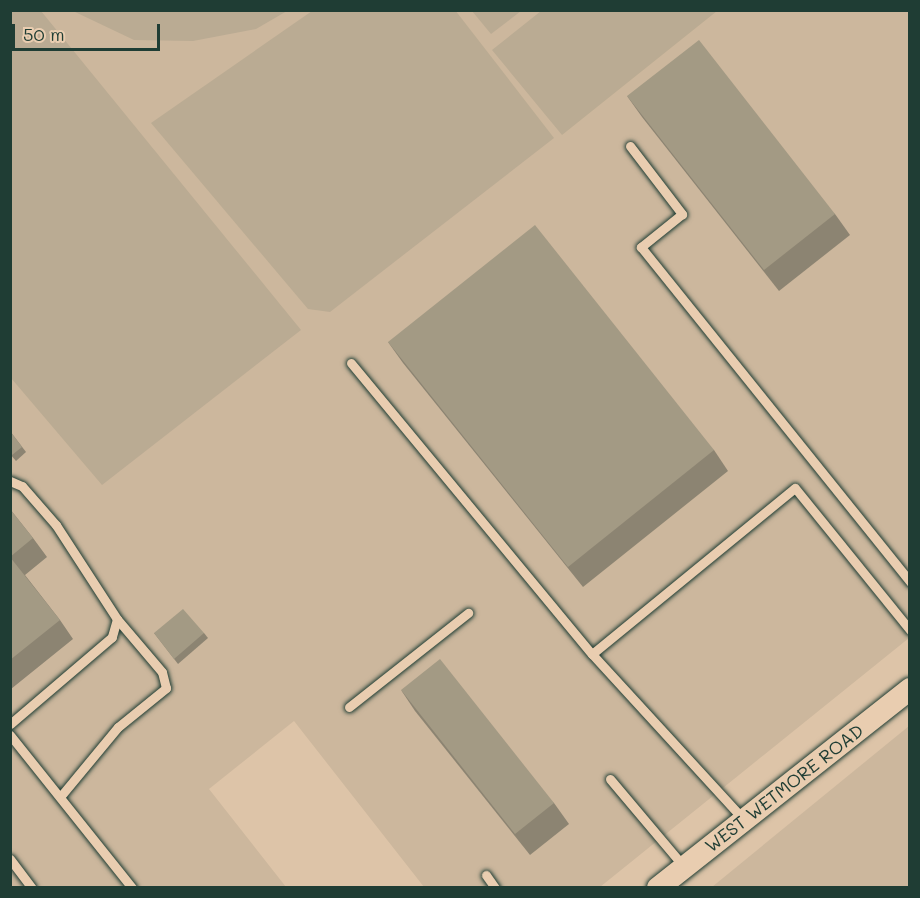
<!DOCTYPE html>
<html>
<head>
<meta charset="utf-8">
<style>
  body { margin:0 }
  #map { position:relative; width:920px; height:898px; overflow:hidden; background:#ddc4a8; font-family:Mali,sans-serif }
  div>[style] { position:absolute }
  [style*='--x'] { left:calc(var(--x)*1px); top:calc(var(--y)*1px); width:calc(var(--w)*1px); rotate:calc(var(--a)*1deg) }
  .built>* { inset:0; background:#ccb79d }
  .green>* { inset:0; background:#baab93 }
  .roads { filter:drop-shadow(0 0 2px #1f3d34) drop-shadow(0 0 2px #1f3d34) }
  .service>* { height:9px; margin:-4.5px; padding:0 4.5px; transform-origin:4.5px; border-radius:4.5px; background:#e9cdb0 }
  .tertiary>* { height:22px; margin:-11px; padding:0 11px; transform-origin:11px; border-radius:11px; background:#e9cdb0 }
  .wall>* { inset:0; background:#8c8472 }
  .building>* { inset:0; background:#a39a84 }
  span { translate:-50% -50%; white-space:nowrap; text-align:center; line-height:1.15; -webkit-text-stroke:5px #e9cdb0; paint-order:stroke }
  .street-label { font-size:18px; color:#1f3d34 }
  .frame { position:absolute; inset:0; border:12px solid #1f3d34; pointer-events:none }
  .scale { position:absolute; left:12px; top:24px; width:148px; height:27px; box-sizing:border-box; border:3px solid #1f3d34; border-top:0; padding-left:8px; font-size:18px; line-height:21px; white-space:nowrap; color:#1f3d34; -webkit-text-stroke:4px #e9cdb0; paint-order:stroke }
</style>
</head>
<body>
<div id="map">
  <div class="built">
    <div style="clip-path:polygon(10px 11px,909px 11px,909px 638px,600px 887px,424px 887px,294px 721px,209px 789px,286px 887px,11px 887px)"></div>
    <div style="clip-path:polygon(909px 726px,909px 887px,712px 887px,871px 757px)"></div>
  </div>
  <div class="green">
    <div style="clip-path:polygon(455px 10px,554px 138px,330px 312px,308px 309px,151px 123px,312px 11px)"></div>
    <div style="clip-path:polygon(10px 11px,41px 11px,301px 330px,102px 485px,11px 378px)"></div>
    <div style="clip-path:polygon(73px 11px,287px 11px,256px 29px,193px 41px,134px 40px)"></div>
    <div style="clip-path:polygon(472px 11px,521px 11px,491px 34px)"></div>
    <div style="clip-path:polygon(541px 11px,541px 10px,717px 11px,562px 135px,492px 50px)"></div>
  </div>
  <div class="roads">
    <div class="service">
      <div style="--x:630;--y:146;--w:86;--a:52.6"></div>
      <div style="--x:682;--y:214;--w:53;--a:141.2"></div>
      <div style="--x:641;--y:247;--w:430;--a:51.2"></div>
      <div style="--x:351;--y:363;--w:378;--a:50.4"></div>
      <div style="--x:592;--y:654;--w:225;--a:47.5"></div>
      <div style="--x:10;--y:481;--w:13;--a:23"></div>
      <div style="--x:22;--y:486;--w:52;--a:48.9"></div>
      <div style="--x:56;--y:525;--w:112;--a:57"></div>
      <div style="--x:117;--y:619;--w:19;--a:106"></div>
      <div style="--x:112;--y:637;--w:134;--a:139.5"></div>
      <div style="--x:592;--y:654;--w:262;--a:-39.3"></div>
      <div style="--x:795;--y:488;--w:183;--a:51"></div>
      <div style="--x:349;--y:707;--w:152;--a:-38.3"></div>
      <div style="--x:10;--y:735;--w:196;--a:51.4"></div>
      <div style="--x:610;--y:779;--w:115;--a:49.9"></div>
      <div style="--x:60;--y:797;--w:91;--a:-50.4"></div>
      <div style="--x:118;--y:727;--w:62;--a:-39.1"></div>
      <div style="--x:166;--y:688;--w:16;--a:-104"></div>
      <div style="--x:162;--y:672;--w:70;--a:-130.3"></div>
      <div style="--x:10;--y:859;--w:36;--a:53"></div>
      <div style="--x:486;--y:875;--w:16;--a:55"></div>
    </div>
    <div class="tertiary">
      <div style="--x:658;--y:888;--w:321;--a:-38.3"></div>
    </div>
  </div>
  <div class="wall">
    <div style="clip-path:polygon(627px 96px,835px 214px,850px 235px,779px 291px,642px 117px)"></div>
    <div style="clip-path:polygon(388px 342px,714px 450px,728px 471px,583px 587px,403px 363px)"></div>
    <div style="clip-path:polygon(10px 431px,26px 452px,16px 461px,10px 454px)"></div>
    <div style="clip-path:polygon(10px 509px,33px 538px,47px 557px,25px 575px,60px 620px,73px 639px,11px 689px)"></div>
    <div style="clip-path:polygon(154px 633px,204px 633px,208px 638px,178px 664px)"></div>
    <div style="clip-path:polygon(401px 690px,554px 803px,569px 824px,530px 855px,415px 711px)"></div>
  </div>
  <div class="building">
    <div style="clip-path:polygon(699px 40px,835px 214px,764px 270px,627px 96px)"></div>
    <div style="clip-path:polygon(535px 225px,714px 450px,568px 567px,388px 342px)"></div>
    <div style="clip-path:polygon(10px 431px,22px 447px,12px 455px,10px 454px)"></div>
    <div style="clip-path:polygon(10px 509px,33px 538px,10px 557px)"></div>
    <div style="clip-path:polygon(10px 557px,60px 620px,10px 660px)"></div>
    <div style="clip-path:polygon(183px 609px,204px 633px,174px 659px,154px 633px)"></div>
    <div style="clip-path:polygon(440px 659px,554px 803px,515px 834px,401px 690px)"></div>
  </div>
  <div class="street-label">
    <span style="left:784px;top:788px;rotate:-38deg">WEST WETMORE ROAD</span>
  </div>
  <div class="frame"></div>
  <div class="scale">50 m</div>
</div>
</body>
</html>
